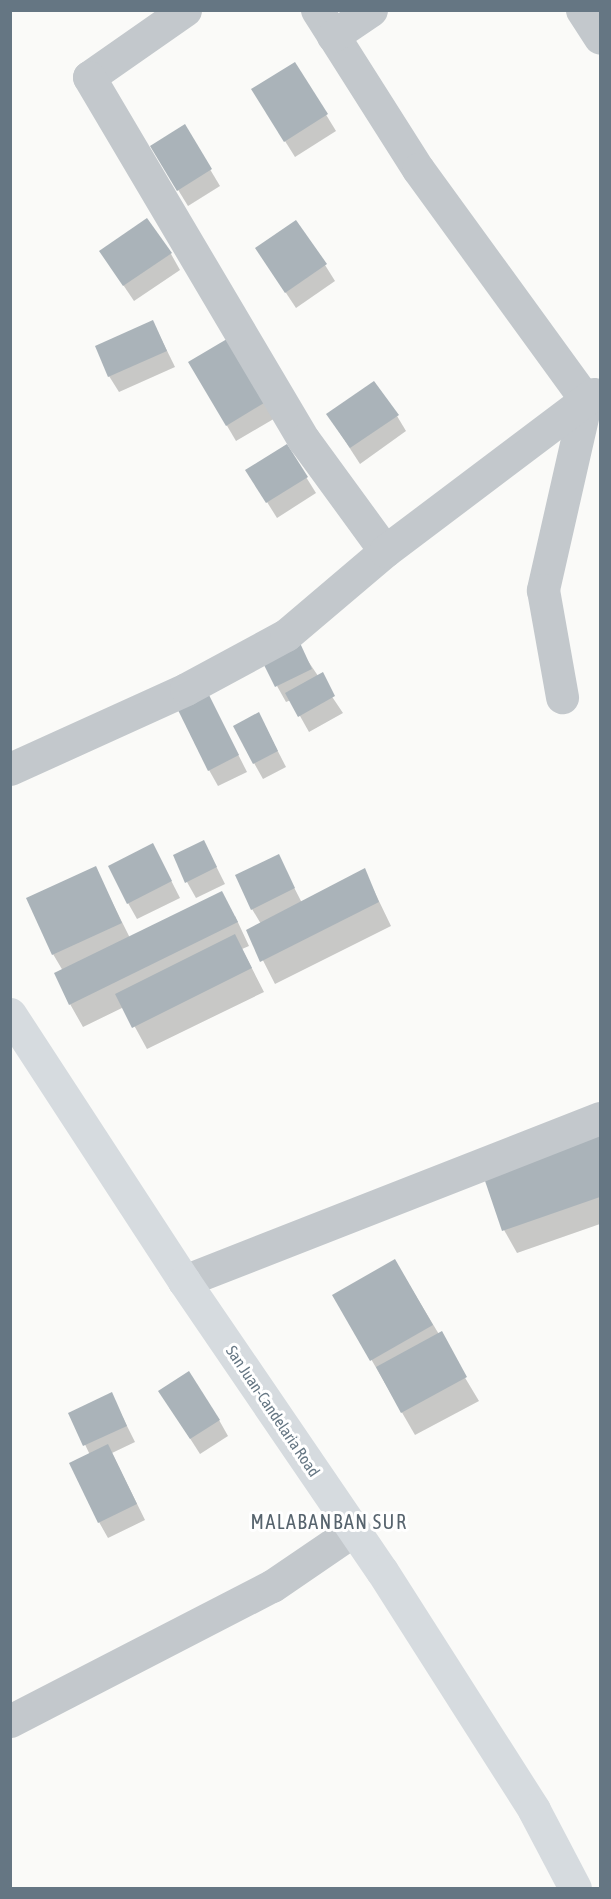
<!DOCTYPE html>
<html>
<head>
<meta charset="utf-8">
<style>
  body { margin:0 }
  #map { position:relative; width:611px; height:1899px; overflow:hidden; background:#fafaf8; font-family:"Asap Condensed",sans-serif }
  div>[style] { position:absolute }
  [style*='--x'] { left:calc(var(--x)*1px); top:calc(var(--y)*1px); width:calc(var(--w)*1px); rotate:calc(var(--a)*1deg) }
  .shadow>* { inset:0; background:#0003 }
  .building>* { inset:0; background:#aab3b9 }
  .minor>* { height:33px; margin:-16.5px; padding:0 16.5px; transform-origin:16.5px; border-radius:16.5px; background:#c3c8cc }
  .major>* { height:33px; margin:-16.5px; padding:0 16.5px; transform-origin:16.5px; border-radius:16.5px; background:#d6dbdf }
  span { translate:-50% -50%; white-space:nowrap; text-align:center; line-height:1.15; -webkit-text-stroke:6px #fff; paint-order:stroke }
  .street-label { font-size:16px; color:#657683 }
  .quarter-label { font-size:20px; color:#57646e; letter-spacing:1.5px }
  .frame { position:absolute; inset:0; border:12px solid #657683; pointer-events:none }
</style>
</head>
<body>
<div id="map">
  <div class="shadow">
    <div style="clip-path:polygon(295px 64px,336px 131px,295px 157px,263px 106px)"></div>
    <div style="clip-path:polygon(184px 126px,220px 186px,188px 206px,161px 162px)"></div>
    <div style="clip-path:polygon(257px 249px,325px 265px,335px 281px,296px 308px)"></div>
    <div style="clip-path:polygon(101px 252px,171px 254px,180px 270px,134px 301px)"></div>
    <div style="clip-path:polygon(153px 322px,175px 367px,119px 392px,109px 376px)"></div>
    <div style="clip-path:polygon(231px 338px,277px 417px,236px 441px,190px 363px)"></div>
    <div style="clip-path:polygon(397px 416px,406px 431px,360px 464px,338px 430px)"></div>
    <div style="clip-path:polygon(306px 477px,316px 493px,277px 518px,257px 486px)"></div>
    <div style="clip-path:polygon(308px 661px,343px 713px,309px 732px,291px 700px,286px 702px,277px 686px)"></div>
    <div style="clip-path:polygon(207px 693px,247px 772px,218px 786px,209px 770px)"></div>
    <div style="clip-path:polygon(267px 730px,286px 767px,263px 779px,254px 763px)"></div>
    <div style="clip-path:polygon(204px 842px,225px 884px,196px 898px,187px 882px)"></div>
    <div style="clip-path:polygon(153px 845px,180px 898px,137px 919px,128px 903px)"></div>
    <div style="clip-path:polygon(278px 856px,302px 903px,364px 870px,391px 926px,275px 984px,248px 931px,261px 924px,252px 909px)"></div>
    <div style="clip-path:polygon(95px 868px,130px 938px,235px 916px,249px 946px,242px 949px,264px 992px,147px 1049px,124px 1007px,83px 1027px,70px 1004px,63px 971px,53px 954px)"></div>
    <div style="clip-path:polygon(600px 1134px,600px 1224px,517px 1253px,504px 1230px,485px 1175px)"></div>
    <div style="clip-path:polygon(395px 1261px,479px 1401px,415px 1435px,334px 1295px)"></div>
    <div style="clip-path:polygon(111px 1394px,135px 1442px,112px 1453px,145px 1520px,108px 1538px,99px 1522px,90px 1455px,70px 1413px)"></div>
    <div style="clip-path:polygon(170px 1407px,219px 1420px,228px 1436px,200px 1454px)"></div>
  </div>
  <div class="building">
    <div style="clip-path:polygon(295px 62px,328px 114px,284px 142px,251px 89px)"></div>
    <div style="clip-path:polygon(185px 124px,212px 169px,177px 191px,150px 146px)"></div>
    <div style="clip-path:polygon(147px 218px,172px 253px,123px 286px,99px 251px)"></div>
    <div style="clip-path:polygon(296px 220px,327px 264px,285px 293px,255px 248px)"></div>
    <div style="clip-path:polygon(153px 320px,167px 351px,108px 377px,95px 346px)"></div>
    <div style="clip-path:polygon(232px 336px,269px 400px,226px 426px,188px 362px)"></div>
    <div style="clip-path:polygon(374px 381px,399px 415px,350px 448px,326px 414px)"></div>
    <div style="clip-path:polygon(287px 444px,308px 477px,266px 503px,245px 470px)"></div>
    <div style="clip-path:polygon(300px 643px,312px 669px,275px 687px,262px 661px)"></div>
    <div style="clip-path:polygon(323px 672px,335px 696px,298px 717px,285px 693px)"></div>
    <div style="clip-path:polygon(207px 691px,239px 755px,208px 771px,176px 706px)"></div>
    <div style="clip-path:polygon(259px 712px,278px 751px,253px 764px,233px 726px)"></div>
    <div style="clip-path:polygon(204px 840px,217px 867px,185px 883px,173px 855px)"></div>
    <div style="clip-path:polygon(153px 843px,172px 881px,127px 904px,108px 866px)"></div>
    <div style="clip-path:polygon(279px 854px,295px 888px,251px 910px,235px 875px)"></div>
    <div style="clip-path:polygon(96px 866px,122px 923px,52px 955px,26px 898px)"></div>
    <div style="clip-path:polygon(365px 868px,379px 902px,260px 962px,246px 930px)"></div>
    <div style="clip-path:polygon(222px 891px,238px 922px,69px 1005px,54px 973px)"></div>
    <div style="clip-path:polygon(235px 934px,252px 968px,132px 1028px,115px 994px)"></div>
    <div style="clip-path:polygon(600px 1133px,600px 1197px,502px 1231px,483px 1175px)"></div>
    <div style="clip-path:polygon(395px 1259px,433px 1325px,370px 1361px,332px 1295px)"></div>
    <div style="clip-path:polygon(442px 1331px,467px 1377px,401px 1413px,376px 1367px)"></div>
    <div style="clip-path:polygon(189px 1371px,220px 1420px,190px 1439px,158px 1391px)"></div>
    <div style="clip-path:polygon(112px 1392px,127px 1426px,83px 1446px,68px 1413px)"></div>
    <div style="clip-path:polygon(108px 1444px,137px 1504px,98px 1523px,69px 1463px)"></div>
  </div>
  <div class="minor">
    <div style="--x:185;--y:10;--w:117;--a:145.1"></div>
    <div style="--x:89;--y:77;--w:422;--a:59.4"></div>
    <div style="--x:304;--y:440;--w:137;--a:53.9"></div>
    <div style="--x:317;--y:10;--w:188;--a:57.6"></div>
    <div style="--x:418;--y:169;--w:286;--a:54"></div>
    <div style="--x:586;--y:400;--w:195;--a:102.8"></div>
    <div style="--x:543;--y:590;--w:109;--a:79.9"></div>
    <div style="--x:582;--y:10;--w:33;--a:57"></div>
    <div style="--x:333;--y:36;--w:46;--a:-34.4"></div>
    <div style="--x:10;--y:769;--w:193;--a:-24.4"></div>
    <div style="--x:186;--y:689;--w:114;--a:-28.4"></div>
    <div style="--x:286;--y:635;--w:130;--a:-40.3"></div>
    <div style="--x:385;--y:551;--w:261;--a:-37"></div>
    <div style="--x:184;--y:1281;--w:447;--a:-21.4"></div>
    <div style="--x:10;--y:1721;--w:295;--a:-27.3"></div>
    <div style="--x:272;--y:1586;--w:99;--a:-34.3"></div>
  </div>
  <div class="major">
    <div style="--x:10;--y:1014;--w:319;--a:56.9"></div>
    <div style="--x:184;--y:1281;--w:351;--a:55.7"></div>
    <div style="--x:382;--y:1571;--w:283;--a:57.5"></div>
    <div style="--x:534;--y:1810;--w:88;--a:62.3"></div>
  </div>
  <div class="street-label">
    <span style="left:273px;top:1411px;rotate:56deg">San Juan-Candelaria Road</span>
  </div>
  <div class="quarter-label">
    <span style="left:329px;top:1521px">MALABANBAN SUR</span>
  </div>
  <div class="frame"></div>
</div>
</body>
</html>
